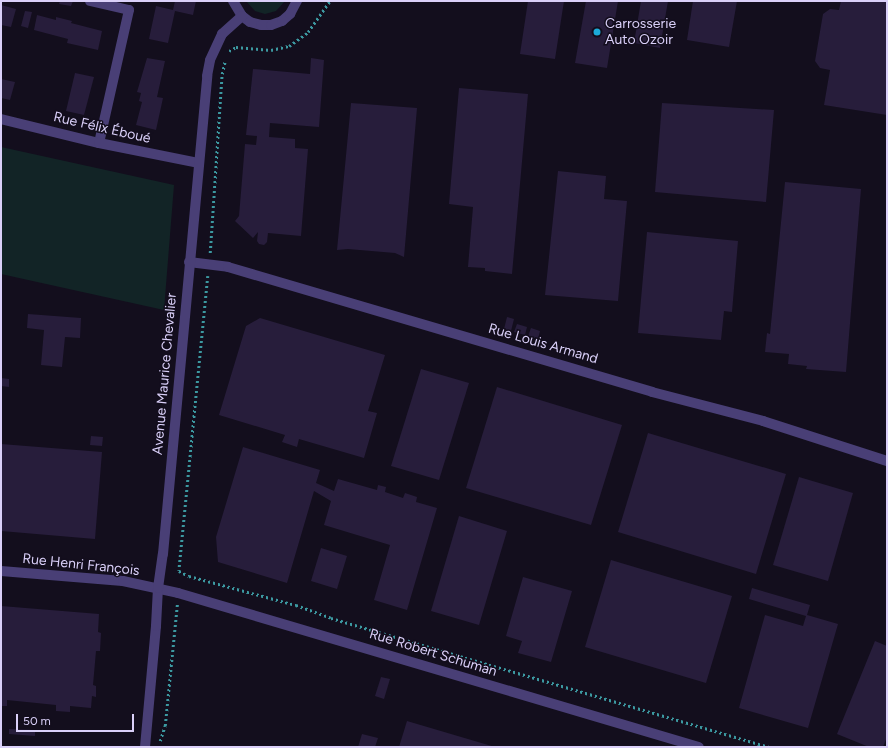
<!DOCTYPE html>
<html>
<head>
<meta charset="utf-8">
<style>
  body { margin:0 }
  #map { position:relative; width:888px; height:748px; overflow:hidden; background:#130e1d; font-family:Figtree,sans-serif }
  div>[style] { position:absolute }
  [style*='--x'] { left:calc(var(--x)*1px); top:calc(var(--y)*1px); width:calc(var(--w)*1px); rotate:calc(var(--a)*1deg) }
  .green>* { inset:0; background:#122426 }
  .building>* { inset:0; background:#271d3b }
  .path>* { height:2.5px; margin-top:-1.25px; transform-origin:0; background:repeating-linear-gradient(90deg,#3c99a1 0 2px,transparent 0 5px) }
  .minor>* { height:10px; margin:-5px; padding:0 5px; transform-origin:5px; border-radius:5px; background:#493f76 }
  .dots>* { width:11px; height:11px; translate:-50% -50%; box-sizing:border-box; border:2px solid #130e1d; border-radius:50% }
  span { translate:-50% -50%; white-space:nowrap; text-align:center; line-height:1.15; -webkit-text-stroke:3px #130e1d; paint-order:stroke }
  .poi-label { font-size:14px; color:#dad0f9 }
  .left { translate:0 -50%; text-align:left }
  .street-label { font-size:14px; color:#dad0f9 }
  .frame { position:absolute; inset:0; border:2px solid #dad0f9; pointer-events:none }
  .scale { position:absolute; left:16px; top:714px; width:118px; height:18px; box-sizing:border-box; border:2px solid #dad0f9; border-top:0; padding-left:5px; font-size:12px; line-height:14px; white-space:nowrap; color:#dad0f9; -webkit-text-stroke:3px #130e1d; paint-order:stroke }
</style>
</head>
<body>
<div id="map">
  <div class="green">
    <div style="clip-path:polygon(246px 1px,285px 1px,276px 11px,265px 14px,255px 11px)"></div>
    <div style="clip-path:polygon(1px 147px,174px 185px,164px 310px,1px 274px)"></div>
  </div>
  <div class="building">
    <div style="clip-path:polygon(60px 1px,73px 1px,71px 6px,59px 4px)"></div>
    <div style="clip-path:polygon(175px 1px,196px 1px,193px 15px,175px 11px,168px 43px,149px 39px,156px 6px,173px 10px)"></div>
    <div style="clip-path:polygon(528px 1px,564px 1px,555px 59px,520px 54px)"></div>
    <div style="clip-path:polygon(586px 1px,618px 1px,607px 68px,575px 63px)"></div>
    <div style="clip-path:polygon(641px 1px,668px 1px,660px 48px,634px 43px)"></div>
    <div style="clip-path:polygon(693px 1px,737px 1px,729px 47px,687px 40px)"></div>
    <div style="clip-path:polygon(841px 1px,887px 1px,887px 115px,824px 105px,830px 70px,820px 68px,815px 61px,823px 14px,830px 9px,839px 10px)"></div>
    <div style="clip-path:polygon(1px 5px,16px 9px,11px 27px,1px 25px)"></div>
    <div style="clip-path:polygon(25px 11px,32px 12px,28px 28px,21px 26px)"></div>
    <div style="clip-path:polygon(37px 15px,56px 20px,56px 17px,72px 21px,71px 23px,102px 31px,98px 50px,67px 43px,68px 39px,34px 30px)"></div>
    <div style="clip-path:polygon(147px 58px,165px 61px,157px 97px,163px 98px,156px 130px,136px 125px,142px 102px,139px 101px,141px 93px,137px 92px)"></div>
    <div style="clip-path:polygon(311px 58px,324px 60px,319px 127px,270px 123px,269px 137px,295px 139px,295px 148px,308px 149px,301px 236px,268px 233px,267px 242px,264px 245px,259px 244px,257px 241px,258px 232px,253px 238px,235px 221px,239px 216px,245px 144px,256px 145px,257px 136px,246px 135px,253px 69px,310px 74px)"></div>
    <div style="clip-path:polygon(75px 73px,94px 77px,84px 115px,66px 111px)"></div>
    <div style="clip-path:polygon(1px 79px,15px 82px,10px 100px,1px 98px)"></div>
    <div style="clip-path:polygon(459px 88px,528px 94px,512px 274px,485px 271px,485px 268px,468px 267px,473px 207px,449px 204px)"></div>
    <div style="clip-path:polygon(351px 103px,417px 108px,404px 257px,395px 253px,348px 249px,337px 250px)"></div>
    <div style="clip-path:polygon(662px 103px,774px 110px,766px 202px,655px 192px)"></div>
    <div style="clip-path:polygon(558px 171px,606px 176px,604px 199px,627px 201px,618px 301px,545px 295px)"></div>
    <div style="clip-path:polygon(785px 182px,861px 189px,846px 372px,806px 369px,807px 366px,788px 364px,789px 354px,765px 352px,767px 333px,770px 334px)"></div>
    <div style="clip-path:polygon(647px 232px,738px 241px,732px 312px,724px 311px,721px 340px,638px 333px)"></div>
    <div style="clip-path:polygon(28px 314px,81px 318px,80px 338px,65px 337px,62px 367px,41px 365px,44px 330px,27px 328px)"></div>
    <div style="clip-path:polygon(507px 317px,514px 319px,511px 331px,504px 329px)"></div>
    <div style="clip-path:polygon(260px 318px,385px 355px,368px 411px,377px 413px,364px 458px,299px 439px,297px 447px,282px 442px,285px 435px,219px 415px,246px 326px)"></div>
    <div style="clip-path:polygon(517px 324px,527px 327px,525px 335px,514px 332px)"></div>
    <div style="clip-path:polygon(531px 328px,540px 331px,538px 339px,528px 336px)"></div>
    <div style="clip-path:polygon(421px 369px,469px 383px,439px 480px,391px 466px)"></div>
    <div style="clip-path:polygon(1px 378px,9px 379px,9px 387px,1px 386px)"></div>
    <div style="clip-path:polygon(497px 387px,622px 425px,591px 525px,466px 488px)"></div>
    <div style="clip-path:polygon(648px 433px,786px 474px,756px 574px,618px 532px)"></div>
    <div style="clip-path:polygon(91px 436px,103px 437px,102px 446px,90px 445px)"></div>
    <div style="clip-path:polygon(1px 444px,102px 452px,95px 539px,1px 531px)"></div>
    <div style="clip-path:polygon(243px 447px,320px 470px,316px 483px,334px 491px,338px 479px,377px 490px,378px 485px,386px 487px,385px 492px,403px 498px,405px 493px,417px 497px,416px 502px,437px 508px,407px 610px,374px 600px,390px 545px,324px 525px,331px 501px,314px 491px,287px 583px,218px 562px,216px 537px)"></div>
    <div style="clip-path:polygon(799px 477px,853px 493px,828px 581px,773px 565px)"></div>
    <div style="clip-path:polygon(459px 516px,507px 531px,479px 625px,431px 611px)"></div>
    <div style="clip-path:polygon(321px 548px,347px 556px,337px 589px,311px 581px)"></div>
    <div style="clip-path:polygon(611px 560px,732px 596px,706px 683px,585px 647px)"></div>
    <div style="clip-path:polygon(523px 577px,572px 591px,551px 662px,518px 653px,522px 641px,506px 636px)"></div>
    <div style="clip-path:polygon(752px 588px,810px 605px,807px 615px,838px 624px,808px 728px,739px 708px,765px 615px,803px 626px,806px 616px,749px 599px)"></div>
    <div style="clip-path:polygon(1px 606px,99px 614px,98px 632px,101px 633px,100px 651px,96px 651px,93px 685px,96px 686px,96px 697px,92px 696px,91px 708px,70px 706px,70px 712px,56px 711px,56px 705px,7px 700px,7px 706px,1px 706px)"></div>
    <div style="clip-path:polygon(875px 641px,887px 646px,887px 737px,883px 747px,869px 747px,837px 734px)"></div>
    <div style="clip-path:polygon(381px 677px,390px 679px,384px 699px,375px 696px)"></div>
    <div style="clip-path:polygon(407px 721px,495px 747px,399px 747px)"></div>
    <div style="clip-path:polygon(9px 729px,35px 730px,35px 736px,9px 734px)"></div>
    <div style="clip-path:polygon(362px 734px,378px 738px,375px 747px,358px 747px)"></div>
  </div>
  <div class="path">
    <div style="--x:229;--y:51;--w:8;--a:-30"></div>
    <div style="--x:236;--y:47;--w:35;--a:5"></div>
    <div style="--x:271;--y:50;--w:18;--a:-13"></div>
    <div style="--x:289;--y:46;--w:24;--a:-36"></div>
    <div style="--x:308;--y:32;--w:38;--a:-55"></div>
    <div style="--x:210;--y:253;--w:179;--a:-86.2"></div>
    <div style="--x:222;--y:74;--w:13;--a:-77"></div>
    <div style="--x:208;--y:276;--w:296;--a:95.6"></div>
    <div style="--x:179;--y:571;--w:11;--a:27"></div>
    <div style="--x:189;--y:576;--w:111;--a:15.2"></div>
    <div style="--x:296;--y:605;--w:37;--a:20"></div>
    <div style="--x:331;--y:618;--w:456;--a:16.4"></div>
    <div style="--x:160;--y:741;--w:16;--a:-72"></div>
    <div style="--x:165;--y:726;--w:122;--a:-84.3"></div>
  </div>
  <div class="minor">
    <div style="--x:90;--y:1;--w:40;--a:13"></div>
    <div style="--x:129;--y:10;--w:136;--a:102.7"></div>
    <div style="--x:233;--y:1;--w:17;--a:59"></div>
    <div style="--x:242;--y:16;--w:10;--a:37"></div>
    <div style="--x:250;--y:22;--w:11;--a:15"></div>
    <div style="--x:261;--y:25;--w:10;--a:0"></div>
    <div style="--x:271;--y:25;--w:12;--a:-20"></div>
    <div style="--x:282;--y:21;--w:11;--a:-41"></div>
    <div style="--x:290;--y:14;--w:15;--a:-62"></div>
    <div style="--x:1;--y:119;--w:101;--a:13.8"></div>
    <div style="--x:99;--y:143;--w:101;--a:11.4"></div>
    <div style="--x:189;--y:262;--w:39;--a:7"></div>
    <div style="--x:228;--y:267;--w:442;--a:16.4"></div>
    <div style="--x:652;--y:392;--w:115;--a:14.6"></div>
    <div style="--x:763;--y:421;--w:130;--a:17.9"></div>
    <div style="--x:1;--y:571;--w:122;--a:4.7"></div>
    <div style="--x:123;--y:581;--w:56;--a:12.3"></div>
    <div style="--x:178;--y:593;--w:543;--a:16.47"></div>
    <div style="--x:145;--y:747;--w:121;--a:-84.8"></div>
    <div style="--x:156;--y:626;--w:38;--a:-87"></div>
    <div style="--x:158;--y:588;--w:34;--a:-82"></div>
    <div style="--x:163;--y:554;--w:480;--a:-84.7"></div>
    <div style="--x:207;--y:76;--w:16;--a:-79"></div>
    <div style="--x:210;--y:60;--w:29;--a:-65"></div>
    <div style="--x:222;--y:34;--w:27;--a:-42"></div>
  </div>
  <div class="dots">
    <div style="left:597px;top:32px;background:#1cabd9"></div>
  </div>
  <div class="poi-label">
    <span class="left" style="left:605px;top:32px">Carrosserie<br>Auto Ozoir</span>
  </div>
  <div class="street-label">
    <span style="left:102px;top:128px;rotate:13deg">Rue Félix Éboué</span>
    <span style="left:543px;top:344px;rotate:16deg">Rue Louis Armand</span>
    <span style="left:165px;top:374px;rotate:-85deg">Avenue Maurice Chevalier</span>
    <span style="left:81px;top:565px;rotate:6deg">Rue Henri François</span>
    <span style="left:433px;top:653px;rotate:17deg">Rue Robert Schuman</span>
  </div>
  <div class="frame"></div>
  <div class="scale">50 m</div>
</div>
</body>
</html>
